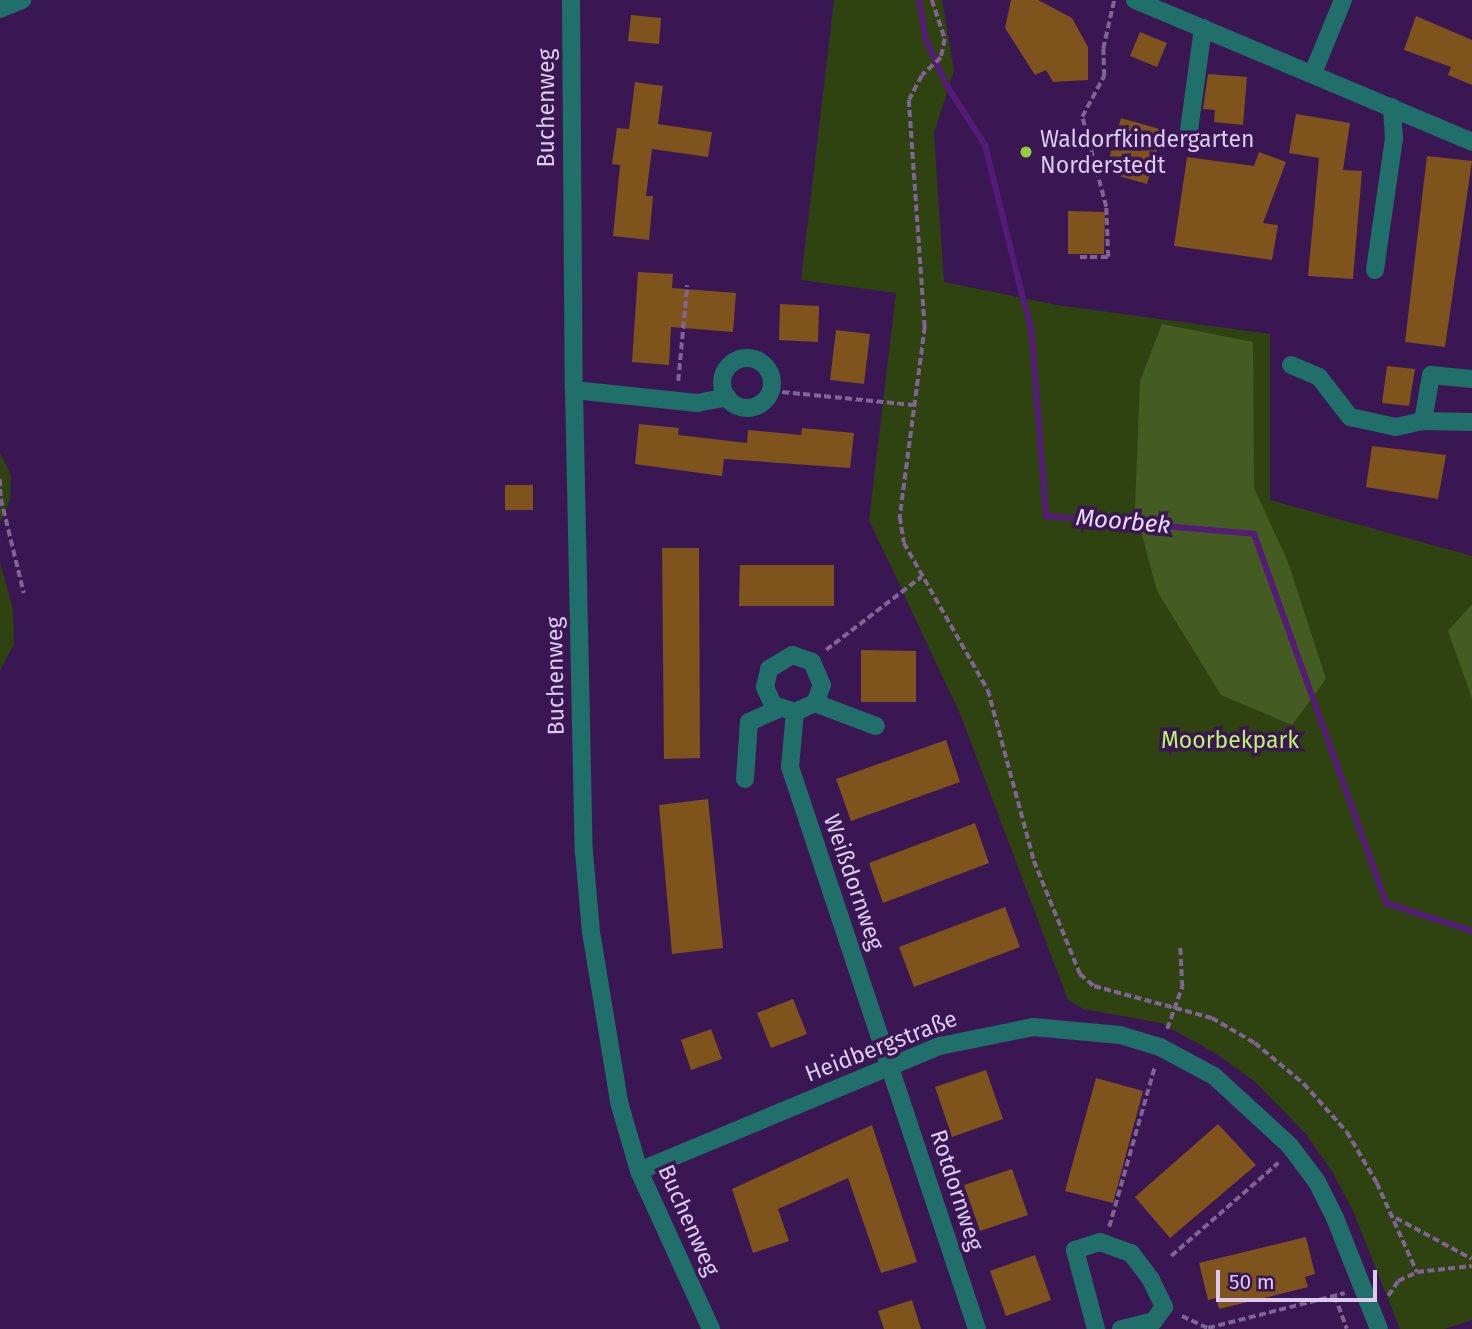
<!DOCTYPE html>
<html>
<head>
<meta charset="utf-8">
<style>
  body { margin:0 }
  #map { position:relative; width:1472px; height:1329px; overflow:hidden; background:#3a1752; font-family:"Fira Sans",sans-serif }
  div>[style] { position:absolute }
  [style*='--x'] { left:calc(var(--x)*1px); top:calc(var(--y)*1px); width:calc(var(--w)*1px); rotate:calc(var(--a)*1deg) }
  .green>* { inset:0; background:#2f4311 }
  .forest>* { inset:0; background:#445c22 }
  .stream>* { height:6px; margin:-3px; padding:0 3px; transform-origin:3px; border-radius:3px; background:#541b77 }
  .building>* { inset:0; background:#7e531c }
  .path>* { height:3.5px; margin-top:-1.75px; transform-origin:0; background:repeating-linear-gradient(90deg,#816496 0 7px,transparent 0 10.5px) }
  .minor>* { height:18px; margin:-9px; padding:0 9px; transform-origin:9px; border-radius:9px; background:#206f6a }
  .minor>.ring { margin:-9px; padding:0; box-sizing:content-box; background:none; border:18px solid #206f6a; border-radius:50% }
  .dots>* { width:19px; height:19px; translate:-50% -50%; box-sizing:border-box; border:4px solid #3a1752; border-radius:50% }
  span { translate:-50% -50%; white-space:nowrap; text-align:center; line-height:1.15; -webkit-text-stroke:7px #3a1752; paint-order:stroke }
  .street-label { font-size:23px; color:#ddcaee }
  .poi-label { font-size:23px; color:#ddcaee }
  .left { translate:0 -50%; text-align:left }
  .park-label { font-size:23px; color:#b9f469 }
  .water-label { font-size:24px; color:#e8dbf4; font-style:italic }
  .scale { position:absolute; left:1216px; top:1270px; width:161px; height:32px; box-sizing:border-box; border:4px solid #ddcaee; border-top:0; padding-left:9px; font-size:21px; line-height:24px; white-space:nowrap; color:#ddcaee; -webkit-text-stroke:5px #3a1752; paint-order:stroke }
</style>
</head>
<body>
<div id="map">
  <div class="green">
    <div style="clip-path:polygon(834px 0,942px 0,954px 71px,934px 133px,944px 282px,1057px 305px,1270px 334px,1270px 500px,1472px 556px,1472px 1320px,1444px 1329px,1400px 1329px,1353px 1211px,1333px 1173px,1306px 1134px,1255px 1082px,1217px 1054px,1161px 1023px,1083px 1009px,1068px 1000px,961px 716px,869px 520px,896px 293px,801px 280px)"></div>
    <div style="clip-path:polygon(0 452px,11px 475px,10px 500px,0 522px)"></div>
    <div style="clip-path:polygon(0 562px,13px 609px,14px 644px,0 670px)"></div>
  </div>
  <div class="forest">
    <div style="clip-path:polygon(1162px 324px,1253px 342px,1254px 488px,1288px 562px,1326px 679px,1292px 725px,1221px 695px,1157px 591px,1135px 508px,1140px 381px)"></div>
    <div style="clip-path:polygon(1472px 604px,1472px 698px,1448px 631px)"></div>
  </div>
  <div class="stream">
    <div style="--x:919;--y:0;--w:41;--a:80.1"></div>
    <div style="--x:926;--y:40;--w:51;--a:65.5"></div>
    <div style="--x:947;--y:86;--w:70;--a:57.2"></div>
    <div style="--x:985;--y:145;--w:158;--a:76.1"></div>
    <div style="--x:1023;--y:298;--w:31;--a:75"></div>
    <div style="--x:1031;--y:328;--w:189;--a:85.4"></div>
    <div style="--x:1046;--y:516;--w:209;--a:4.9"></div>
    <div style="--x:1254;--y:534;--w:392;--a:70.3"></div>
    <div style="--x:1386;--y:903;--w:90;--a:18"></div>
  </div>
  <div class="building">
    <div style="clip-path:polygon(1011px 0,1038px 0,1072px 18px,1088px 47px,1088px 80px,1053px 82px,1046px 70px,1035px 75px,1005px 28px)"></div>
    <div style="clip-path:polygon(631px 15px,661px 18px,659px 44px,628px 41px)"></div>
    <div style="clip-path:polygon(1416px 16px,1472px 40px,1472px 85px,1448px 75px,1451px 67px,1404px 50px)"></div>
    <div style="clip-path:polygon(1140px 32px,1167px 43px,1157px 67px,1130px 56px)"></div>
    <div style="clip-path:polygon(1208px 74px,1247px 77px,1243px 125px,1214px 122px,1215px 110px,1203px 109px)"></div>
    <div style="clip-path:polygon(635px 82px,663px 86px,658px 124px,712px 132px,708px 157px,652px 149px,646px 196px,653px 196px,649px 240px,613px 236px,620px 165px,612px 164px,617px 128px,629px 129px)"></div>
    <div style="clip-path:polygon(1296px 114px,1350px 123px,1343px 170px,1362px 171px,1353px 279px,1308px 276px,1319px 158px,1289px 153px)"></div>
    <div style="clip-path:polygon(1121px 118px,1163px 130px,1147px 184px,1105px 172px)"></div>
    <div style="clip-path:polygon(1259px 152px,1286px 162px,1263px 223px,1278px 225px,1272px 260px,1174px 246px,1187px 157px,1254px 166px)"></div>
    <div style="clip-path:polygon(1427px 156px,1472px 161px,1445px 347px,1405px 342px)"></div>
    <div style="clip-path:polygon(1068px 211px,1105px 212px,1104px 254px,1068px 254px)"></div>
    <div style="clip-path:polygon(638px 272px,673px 274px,672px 288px,736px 293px,733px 332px,671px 327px,669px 365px,632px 362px)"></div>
    <div style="clip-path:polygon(780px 304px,819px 306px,818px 342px,779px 340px)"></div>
    <div style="clip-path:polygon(836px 330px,870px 334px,864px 384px,830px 380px)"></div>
    <div style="clip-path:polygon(1387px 366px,1415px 369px,1409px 406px,1382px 403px)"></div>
    <div style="clip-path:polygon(639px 424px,679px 428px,678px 435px,747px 443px,748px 430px,801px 435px,802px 428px,854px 433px,850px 468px,724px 459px,722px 476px,635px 464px)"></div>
    <div style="clip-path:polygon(1372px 446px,1446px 455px,1438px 499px,1366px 487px)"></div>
    <div style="clip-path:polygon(505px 485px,533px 485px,533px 510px,505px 510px)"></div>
    <div style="clip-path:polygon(662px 548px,699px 548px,700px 758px,664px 759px)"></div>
    <div style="clip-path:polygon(740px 565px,834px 565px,834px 606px,739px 606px)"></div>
    <div style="clip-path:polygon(861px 650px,916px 651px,916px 702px,861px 702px)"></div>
    <div style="clip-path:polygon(946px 740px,960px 782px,851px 821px,836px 779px)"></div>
    <div style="clip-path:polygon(708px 799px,723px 948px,672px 954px,659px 805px)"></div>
    <div style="clip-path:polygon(975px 823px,989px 863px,883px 903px,869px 863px)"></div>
    <div style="clip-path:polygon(1005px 907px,1020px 947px,914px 987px,899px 947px)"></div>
    <div style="clip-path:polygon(793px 999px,807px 1034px,771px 1048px,757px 1013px)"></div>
    <div style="clip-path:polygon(711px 1029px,722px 1059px,691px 1070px,681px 1040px)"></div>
    <div style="clip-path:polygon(986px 1070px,1003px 1119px,952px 1137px,935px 1087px)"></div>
    <div style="clip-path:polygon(1096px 1078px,1143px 1091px,1113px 1203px,1065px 1191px)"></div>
    <div style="clip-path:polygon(1218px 1124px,1256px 1165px,1170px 1238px,1135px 1197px)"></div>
    <div style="clip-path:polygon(872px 1125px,917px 1262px,881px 1273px,848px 1178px,778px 1209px,789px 1241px,753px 1253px,732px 1189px)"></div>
    <div style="clip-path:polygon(1012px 1169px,1028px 1215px,980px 1231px,964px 1185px)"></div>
    <div style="clip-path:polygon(1306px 1237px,1315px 1274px,1305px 1277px,1308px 1287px,1219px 1309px,1216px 1298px,1208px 1300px,1199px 1263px)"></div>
    <div style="clip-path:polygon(1035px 1255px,1051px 1300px,1006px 1316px,990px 1271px)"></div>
    <div style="clip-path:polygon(912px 1300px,921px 1329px,884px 1329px,878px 1311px)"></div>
  </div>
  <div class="path">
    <div style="--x:932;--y:0;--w:41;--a:71.6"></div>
    <div style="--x:945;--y:39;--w:19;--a:102"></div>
    <div style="--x:941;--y:58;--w:26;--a:137"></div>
    <div style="--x:922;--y:76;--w:27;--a:118"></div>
    <div style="--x:909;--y:100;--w:228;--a:86"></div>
    <div style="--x:925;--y:327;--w:192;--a:97.5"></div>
    <div style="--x:900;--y:517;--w:26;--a:81"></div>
    <div style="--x:904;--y:543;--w:169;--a:60.3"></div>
    <div style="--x:988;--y:690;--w:177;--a:74.9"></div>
    <div style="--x:1034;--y:861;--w:122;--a:67.8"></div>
    <div style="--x:1080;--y:974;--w:18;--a:41"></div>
    <div style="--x:1094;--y:986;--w:122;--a:15.2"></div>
    <div style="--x:1212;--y:1018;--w:50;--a:30.2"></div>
    <div style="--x:1255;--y:1043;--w:64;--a:39.9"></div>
    <div style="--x:1304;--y:1084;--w:64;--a:48.1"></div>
    <div style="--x:1347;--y:1132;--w:59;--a:59.5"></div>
    <div style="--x:1377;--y:1183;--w:98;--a:65.8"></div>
    <div style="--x:1080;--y:257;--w:28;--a:0"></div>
    <div style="--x:1108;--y:257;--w:50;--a:-92.3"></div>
    <div style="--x:1106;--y:207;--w:93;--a:-104.9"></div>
    <div style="--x:1082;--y:117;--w:47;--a:-61.8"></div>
    <div style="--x:1104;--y:76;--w:27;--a:-92"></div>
    <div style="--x:1103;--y:49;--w:50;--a:-77.3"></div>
    <div style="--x:678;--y:381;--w:96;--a:-84.6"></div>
    <div style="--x:772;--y:391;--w:142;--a:5.7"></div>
    <div style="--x:0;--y:479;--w:19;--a:87"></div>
    <div style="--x:1;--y:499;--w:97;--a:76.3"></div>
    <div style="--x:826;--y:650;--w:120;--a:-37.5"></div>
    <div style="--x:1167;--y:1029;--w:45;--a:-70.3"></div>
    <div style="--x:1182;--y:987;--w:41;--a:-92.8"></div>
    <div style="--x:1396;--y:1218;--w:86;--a:28.3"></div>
    <div style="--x:1109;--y:1227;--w:167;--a:-74.1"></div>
    <div style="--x:1171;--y:1256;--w:142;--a:-41"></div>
    <div style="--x:1335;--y:1296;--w:35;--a:70"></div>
    <div style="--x:1388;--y:1296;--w:18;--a:-56"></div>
    <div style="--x:1398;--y:1281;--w:21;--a:-25"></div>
    <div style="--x:1417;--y:1272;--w:55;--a:-6.2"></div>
    <div style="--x:1182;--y:1316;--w:29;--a:25"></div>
    <div style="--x:1208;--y:1328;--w:141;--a:-14.3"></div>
  </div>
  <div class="minor">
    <div style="--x:571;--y:0;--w:390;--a:89.6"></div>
    <div style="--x:574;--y:390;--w:462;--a:88.8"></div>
    <div style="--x:584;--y:852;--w:80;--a:85"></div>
    <div style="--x:591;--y:932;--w:172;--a:80.6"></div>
    <div style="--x:619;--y:1102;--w:72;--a:73.8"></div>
    <div style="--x:639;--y:1171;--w:174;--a:65.5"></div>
    <div style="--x:1135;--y:0;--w:366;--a:22.8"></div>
    <div style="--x:0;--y:9;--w:24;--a:-22"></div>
    <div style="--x:1313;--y:73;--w:79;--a:-67.7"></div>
    <div style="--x:1189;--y:130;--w:103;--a:-82.2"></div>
    <div style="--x:1375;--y:270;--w:133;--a:-81.8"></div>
    <div style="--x:1394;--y:138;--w:31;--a:-94"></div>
    <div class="ring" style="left:722px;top:358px;width:32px;height:32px"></div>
    <div style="--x:1291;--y:365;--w:30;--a:23"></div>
    <div style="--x:1319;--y:377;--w:51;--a:52.2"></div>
    <div style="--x:1350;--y:417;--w:47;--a:12.3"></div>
    <div style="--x:1396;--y:427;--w:28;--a:-13"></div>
    <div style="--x:1472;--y:379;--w:41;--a:-174.4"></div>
    <div style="--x:1431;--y:375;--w:47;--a:99.9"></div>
    <div style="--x:1423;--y:421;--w:49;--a:1.2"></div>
    <div style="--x:574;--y:390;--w:124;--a:6"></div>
    <div style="--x:697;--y:403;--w:31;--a:-11"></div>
    <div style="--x:815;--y:703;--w:65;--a:20.7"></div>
    <div style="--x:795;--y:712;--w:23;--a:-162"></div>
    <div style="--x:773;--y:705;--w:20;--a:-114"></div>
    <div style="--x:765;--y:687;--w:18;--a:-77"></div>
    <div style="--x:769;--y:669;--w:27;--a:-31"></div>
    <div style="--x:792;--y:655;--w:21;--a:19"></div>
    <div style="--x:812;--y:662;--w:25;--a:67"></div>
    <div style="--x:822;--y:685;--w:19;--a:111"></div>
    <div style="--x:815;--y:703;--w:22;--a:156"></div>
    <div style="--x:795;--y:712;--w:55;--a:95.2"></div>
    <div style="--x:790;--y:767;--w:592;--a:71.6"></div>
    <div style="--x:745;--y:779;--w:57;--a:-86"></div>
    <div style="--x:749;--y:722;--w:32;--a:-24"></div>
    <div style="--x:639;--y:1171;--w:326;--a:-22.6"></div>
    <div style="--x:940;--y:1046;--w:95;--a:-11.5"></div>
    <div style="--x:1033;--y:1027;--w:87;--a:5.3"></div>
    <div style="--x:1120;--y:1035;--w:42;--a:16.7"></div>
    <div style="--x:1160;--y:1047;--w:61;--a:28.2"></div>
    <div style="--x:1214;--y:1076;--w:103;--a:42.6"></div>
    <div style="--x:1290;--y:1146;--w:45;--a:53.1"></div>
    <div style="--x:1317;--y:1182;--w:40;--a:63.4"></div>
    <div style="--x:1335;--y:1218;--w:119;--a:68.4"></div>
    <div style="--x:1096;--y:1329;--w:82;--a:-104.9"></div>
    <div style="--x:1075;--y:1250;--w:26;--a:-18"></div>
    <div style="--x:1100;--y:1242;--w:33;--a:20"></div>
    <div style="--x:1131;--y:1253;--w:34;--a:53"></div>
    <div style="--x:1151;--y:1280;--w:30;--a:64"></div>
    <div style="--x:1164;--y:1307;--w:17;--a:126"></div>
    <div style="--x:1154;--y:1321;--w:34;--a:166"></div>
  </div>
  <div class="dots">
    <div style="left:1026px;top:152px;background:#94cc3c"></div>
  </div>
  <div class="street-label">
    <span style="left:546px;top:108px;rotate:-90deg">Buchenweg</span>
    <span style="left:555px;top:676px;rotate:-91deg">Buchenweg</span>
    <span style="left:854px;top:882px;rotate:71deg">Weißdornweg</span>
    <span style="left:881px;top:1046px;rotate:-21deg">Heidbergstraße</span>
    <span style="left:957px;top:1190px;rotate:72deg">Rotdornweg</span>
    <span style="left:689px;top:1220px;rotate:66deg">Buchenweg</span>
  </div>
  <div class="poi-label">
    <span class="left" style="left:1040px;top:152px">Waldorfkindergarten<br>Norderstedt</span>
  </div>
  <div class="park-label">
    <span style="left:1230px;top:740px">Moorbekpark</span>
  </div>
  <div class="water-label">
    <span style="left:1123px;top:522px;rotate:5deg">Moorbek</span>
  </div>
  <div class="scale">50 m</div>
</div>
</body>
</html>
